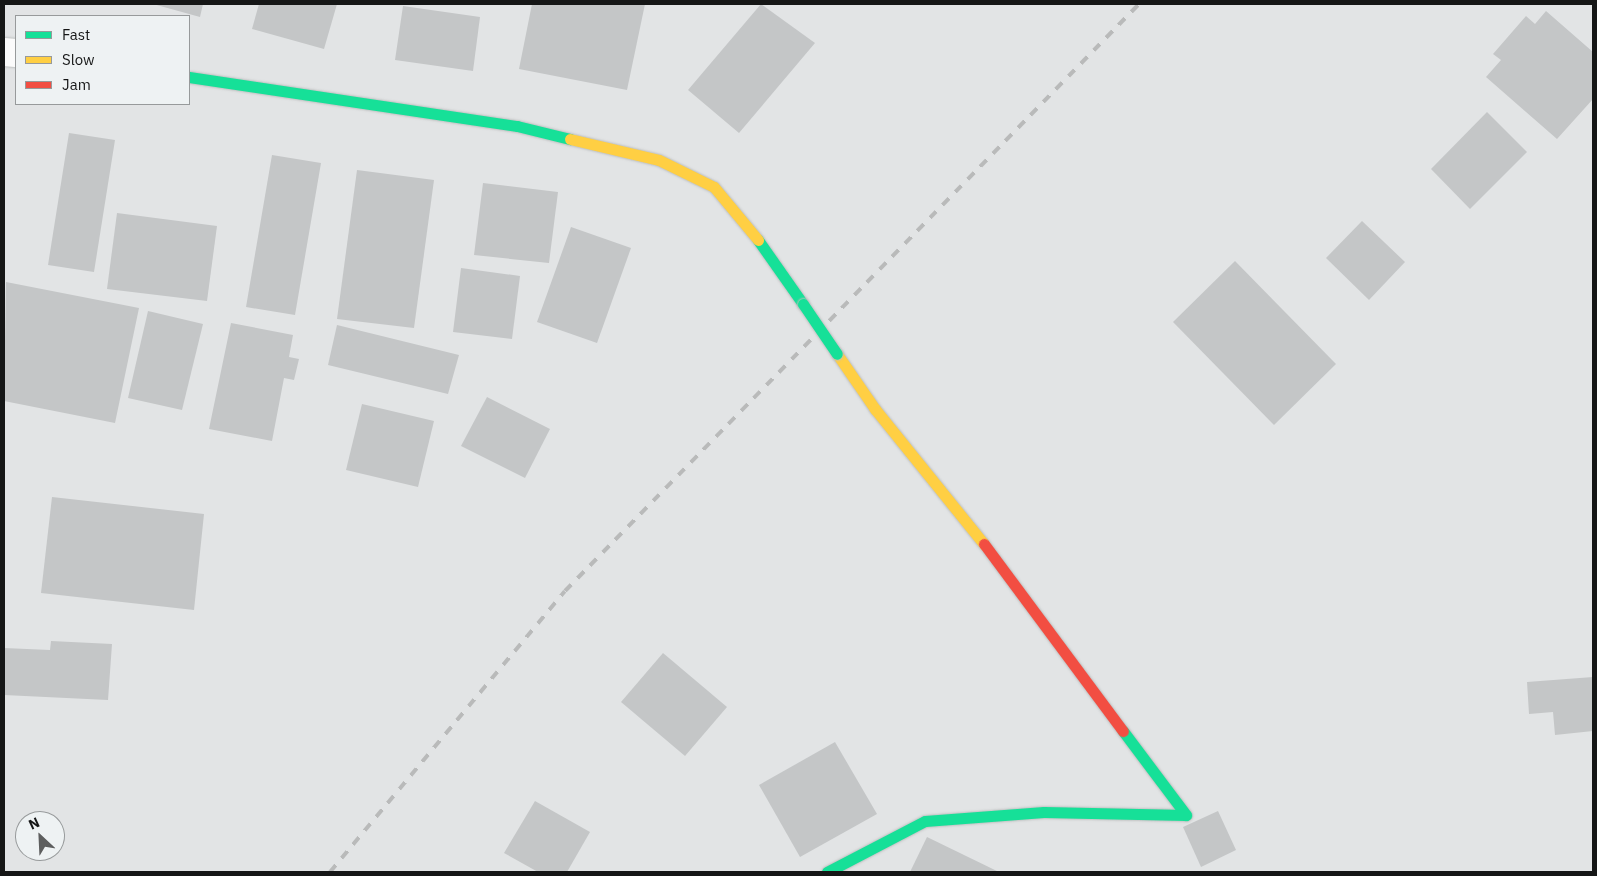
<!DOCTYPE html>
<html>
<head>
<meta charset="utf-8">
<style>
  body { margin:0 }
  #map { position:relative; width:1597px; height:876px; overflow:hidden; background:#e2e4e5; font-family:"IBM Plex Sans",sans-serif }
  div>[style] { position:absolute }
  [style*='--x'] { left:calc(var(--x)*1px); top:calc(var(--y)*1px); width:calc(var(--w)*1px); rotate:calc(var(--a)*1deg) }
  .building>* { inset:0; background:#c4c6c7 }
  .roads { filter:drop-shadow(0 0 1px #bdbfbf) drop-shadow(0 0 1px #bdbfbf) }
  .street>* { height:28px; margin:-14px; padding:0 14px; transform-origin:14px; border-radius:14px; background:#fbfbfb }
  .fast>* { height:11px; margin:-5.5px; padding:0 5.5px; transform-origin:5.5px; border-radius:5.5px; background:#16e098 }
  .slow>* { height:11px; margin:-5.5px; padding:0 5.5px; transform-origin:5.5px; border-radius:5.5px; background:#ffcf43 }
  .jam>* { height:11px; margin:-5.5px; padding:0 5.5px; transform-origin:5.5px; border-radius:5.5px; background:#f24e42 }
  .rail>* { height:4px; margin-top:-2px; transform-origin:0; background:repeating-linear-gradient(90deg,#b9baba 0 9px,transparent 0 18px) }
  .bridges { filter:drop-shadow(0 0 1px #bdbfbf) drop-shadow(0 0 1px #bdbfbf) }
  .fast-bridge>* { height:11px; margin:-5.5px; padding:0 5.5px; transform-origin:5.5px; border-radius:5.5px; background:#16e098 }
  span { translate:-50% -50%; white-space:nowrap; text-align:center; line-height:1.15; -webkit-text-stroke:4px #eef2f3; paint-order:stroke }
  .frame { position:absolute; inset:0; border:5px solid #151616; pointer-events:none }
  .legend { position:absolute; left:15px; top:15px; width:175px; height:90px; box-sizing:border-box; background:#eef2f3; border:1px solid #979a9b; margin:0; padding:6px 9px; list-style:none; font-size:15px; color:#151616 }
  .legend li { display:flex; align-items:center; gap:10px; height:25px }
  .legend b { width:25px; border:1px solid #979a9b }
  .north { position:absolute; left:15px; top:811px; width:50px; height:50px; box-sizing:border-box; background:#eef2f3; border:1px solid #979a9b; border-radius:50%; rotate:335deg; font-size:14px; font-weight:700; line-height:20px; text-align:center; color:#151616 }
  .north::after { content:''; display:block; margin:auto; width:18px; height:22px; background:#5d5e5e; clip-path:polygon(50% 0,100% 100%,50% 72%,0 100%) }
</style>
</head>
<body>
<div id="map">
  <div class="building">
    <div style="clip-path:polygon(153px 4px,203px 4px,200px 17px)"></div>
    <div style="clip-path:polygon(259px 4px,337px 4px,324px 49px,252px 29px)"></div>
    <div style="clip-path:polygon(532px 4px,645px 4px,627px 90px,519px 69px)"></div>
    <div style="clip-path:polygon(761px 4px,815px 43px,739px 133px,688px 90px)"></div>
    <div style="clip-path:polygon(403px 6px,480px 17px,473px 71px,395px 60px)"></div>
    <div style="clip-path:polygon(1546px 11px,1593px 52px,1593px 99px,1557px 139px,1486px 77px,1501px 60px,1493px 54px,1526px 16px,1535px 24px)"></div>
    <div style="clip-path:polygon(1487px 112px,1527px 152px,1470px 209px,1431px 169px)"></div>
    <div style="clip-path:polygon(69px 133px,115px 140px,94px 272px,48px 265px)"></div>
    <div style="clip-path:polygon(272px 155px,321px 163px,295px 315px,246px 307px)"></div>
    <div style="clip-path:polygon(357px 170px,434px 180px,414px 328px,337px 319px)"></div>
    <div style="clip-path:polygon(483px 183px,558px 192px,549px 263px,474px 255px)"></div>
    <div style="clip-path:polygon(117px 213px,217px 226px,207px 301px,107px 289px)"></div>
    <div style="clip-path:polygon(1362px 221px,1405px 262px,1369px 300px,1326px 258px)"></div>
    <div style="clip-path:polygon(571px 227px,631px 248px,597px 343px,537px 322px)"></div>
    <div style="clip-path:polygon(1235px 261px,1336px 364px,1274px 425px,1173px 322px)"></div>
    <div style="clip-path:polygon(461px 268px,520px 276px,512px 339px,453px 332px)"></div>
    <div style="clip-path:polygon(6px 282px,139px 308px,115px 423px,4px 401px)"></div>
    <div style="clip-path:polygon(148px 311px,203px 324px,182px 410px,128px 398px)"></div>
    <div style="clip-path:polygon(231px 323px,293px 335px,289px 357px,299px 359px,294px 380px,284px 378px,272px 441px,209px 429px)"></div>
    <div style="clip-path:polygon(337px 325px,459px 355px,448px 394px,328px 365px)"></div>
    <div style="clip-path:polygon(487px 397px,550px 429px,525px 478px,461px 446px)"></div>
    <div style="clip-path:polygon(362px 404px,434px 421px,418px 487px,346px 470px)"></div>
    <div style="clip-path:polygon(52px 497px,204px 514px,194px 610px,41px 593px)"></div>
    <div style="clip-path:polygon(51px 641px,112px 644px,108px 700px,4px 695px,4px 648px,50px 650px)"></div>
    <div style="clip-path:polygon(663px 653px,727px 707px,685px 756px,621px 702px)"></div>
    <div style="clip-path:polygon(1593px 677px,1593px 731px,1555px 735px,1553px 712px,1529px 714px,1527px 682px)"></div>
    <div style="clip-path:polygon(835px 742px,877px 814px,800px 857px,759px 785px)"></div>
    <div style="clip-path:polygon(535px 801px,590px 832px,567px 872px,538px 872px,504px 853px)"></div>
    <div style="clip-path:polygon(1218px 811px,1236px 850px,1201px 867px,1183px 827px)"></div>
    <div style="clip-path:polygon(927px 837px,999px 872px,910px 872px)"></div>
  </div>
  <div class="roads">
    <div class="street">
      <div style="--x:4;--y:52;--w:12;--a:5"></div>
    </div>
    <div class="fast">
      <div style="--x:189;--y:77;--w:332;--a:8.5"></div>
      <div style="--x:517;--y:126;--w:55;--a:13.8"></div>
      <div style="--x:758;--y:240;--w:78;--a:54.9"></div>
      <div style="--x:1123;--y:731;--w:105;--a:53.1"></div>
      <div style="--x:827;--y:872;--w:110;--a:-27.5"></div>
      <div style="--x:925;--y:821;--w:119;--a:-4.3"></div>
      <div style="--x:1044;--y:812;--w:142;--a:1.2"></div>
    </div>
    <div class="slow">
      <div style="--x:570;--y:139;--w:91;--a:13.3"></div>
      <div style="--x:659;--y:160;--w:61;--a:26.1"></div>
      <div style="--x:714;--y:187;--w:69;--a:50.3"></div>
      <div style="--x:837;--y:354;--w:67;--a:55.4"></div>
      <div style="--x:875;--y:409;--w:174;--a:51.1"></div>
    </div>
    <div class="jam">
      <div style="--x:984;--y:544;--w:233;--a:53.4"></div>
    </div>
  </div>
  <div class="rail">
    <div style="--x:330;--y:872;--w:366;--a:-50.1"></div>
    <div style="--x:565;--y:591;--w:821;--a:-45.64"></div>
  </div>
  <div class="bridges">
    <div class="fast-bridge">
      <div style="--x:803;--y:304;--w:60;--a:55.8"></div>
    </div>
  </div>
  <div class="frame"></div>
  <ul class="legend">
  <li><b style="height:6px;background:#16e098"></b>Fast</li>
  <li><b style="height:6px;background:#ffcf43"></b>Slow</li>
  <li><b style="height:6px;background:#f24e42"></b>Jam</li>
  </ul>
  <div class="north">N</div>
</div>
</body>
</html>
